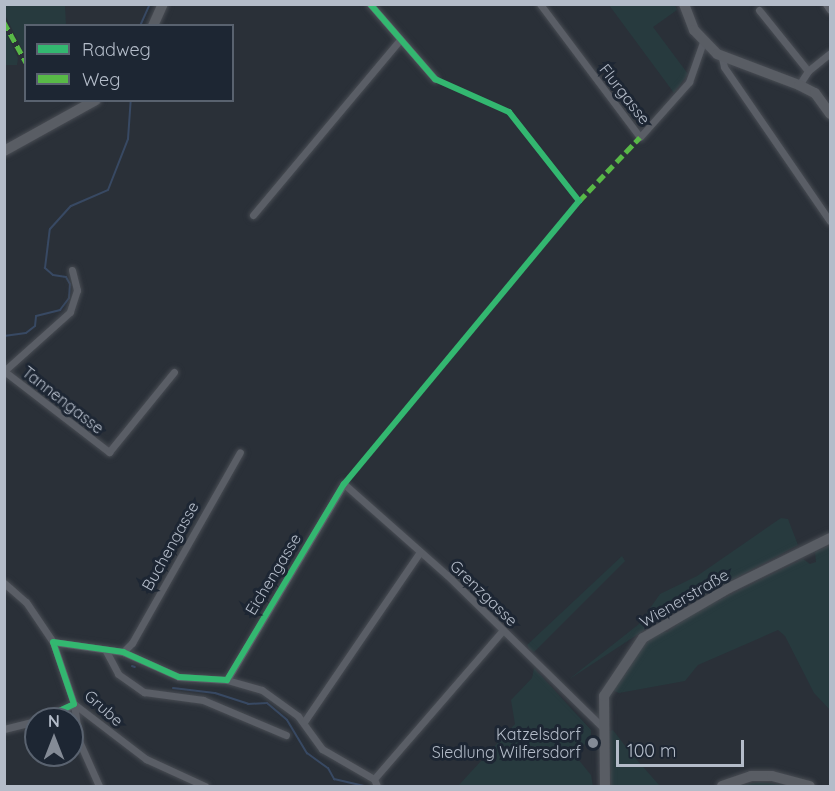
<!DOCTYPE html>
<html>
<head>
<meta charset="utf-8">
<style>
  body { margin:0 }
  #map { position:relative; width:835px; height:791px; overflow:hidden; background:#2a3038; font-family:Quicksand,sans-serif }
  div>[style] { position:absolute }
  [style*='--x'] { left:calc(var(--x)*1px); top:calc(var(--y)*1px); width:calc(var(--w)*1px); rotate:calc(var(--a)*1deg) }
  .green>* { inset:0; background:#273a3e }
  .stream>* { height:2px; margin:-1px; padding:0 1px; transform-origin:1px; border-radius:1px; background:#384963 }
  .roads { filter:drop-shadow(0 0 2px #484c53) drop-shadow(0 0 2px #484c53) }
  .street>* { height:7px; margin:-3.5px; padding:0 3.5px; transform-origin:3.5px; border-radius:3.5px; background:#5a5e66 }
  .secondary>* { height:10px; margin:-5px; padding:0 5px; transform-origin:5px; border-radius:5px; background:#595d64 }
  .quiet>* { height:4.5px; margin-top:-2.25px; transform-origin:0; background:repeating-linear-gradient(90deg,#58b947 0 9px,transparent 0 13.5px) }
  .cycleway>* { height:6px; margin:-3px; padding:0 3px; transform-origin:3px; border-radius:3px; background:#33b770 }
  .dots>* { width:16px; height:16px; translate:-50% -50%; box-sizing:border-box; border:3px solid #1d2633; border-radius:50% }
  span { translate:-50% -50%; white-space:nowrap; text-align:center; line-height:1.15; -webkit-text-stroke:6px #1d2633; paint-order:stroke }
  .street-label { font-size:16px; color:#b4bcc9 }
  .poi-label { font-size:16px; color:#b4bcc9 }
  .right { translate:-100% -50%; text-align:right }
  .frame { position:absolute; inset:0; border:6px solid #b4bcc9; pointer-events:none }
  .legend { position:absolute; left:24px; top:24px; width:210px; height:78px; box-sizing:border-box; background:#1d2633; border:2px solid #59626f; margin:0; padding:8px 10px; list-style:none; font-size:18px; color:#b4bcc9 }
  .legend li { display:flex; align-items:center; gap:12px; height:30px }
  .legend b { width:30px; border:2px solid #59626f }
  .north { position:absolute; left:24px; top:707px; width:60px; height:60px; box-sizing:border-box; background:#1d2633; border:2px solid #59626f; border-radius:50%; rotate:0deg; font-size:16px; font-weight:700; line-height:24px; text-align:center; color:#b4bcc9 }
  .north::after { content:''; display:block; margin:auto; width:21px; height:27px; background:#848b96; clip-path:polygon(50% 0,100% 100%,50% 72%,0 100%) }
  .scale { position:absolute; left:616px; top:740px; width:128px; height:27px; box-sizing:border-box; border:3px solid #b4bcc9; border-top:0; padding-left:8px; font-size:18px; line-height:21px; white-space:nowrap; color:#b4bcc9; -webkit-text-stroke:4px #1d2633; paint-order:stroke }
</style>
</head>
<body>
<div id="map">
  <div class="green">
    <div style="clip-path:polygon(4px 5px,65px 5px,66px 25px,26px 26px,25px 55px,5px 15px)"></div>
    <div style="clip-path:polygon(609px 5px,675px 5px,677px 10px,653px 27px,688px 74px,674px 93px)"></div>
    <div style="clip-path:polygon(5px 30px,18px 58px,17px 65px,5px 65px)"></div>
    <div style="clip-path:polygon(781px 518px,788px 519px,798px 545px,672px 612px,568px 680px,639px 624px,660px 594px,697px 576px)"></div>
    <div style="clip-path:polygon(830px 545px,830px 710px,814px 693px,785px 636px,778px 630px,698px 665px,685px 681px,619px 693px,612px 690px,645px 643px,661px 631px,667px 632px,695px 612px,803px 559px,810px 564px,816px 562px,815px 552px)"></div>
    <div style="clip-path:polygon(622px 556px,625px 561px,534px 652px,529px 649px,527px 645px)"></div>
    <div style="clip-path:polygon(534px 668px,591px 730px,591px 739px,579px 749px,578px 759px,591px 775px,593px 786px,458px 786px,515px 724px,511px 700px,532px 678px)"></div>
    <div style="clip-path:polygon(613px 730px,629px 751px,660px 786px,611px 786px,609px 731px)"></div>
    <div style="clip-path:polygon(759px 782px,787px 785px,793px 786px,735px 786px)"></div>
  </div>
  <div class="stream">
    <div style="--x:140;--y:26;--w:24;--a:-66"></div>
    <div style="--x:4;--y:336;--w:22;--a:-8"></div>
    <div style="--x:26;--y:333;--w:11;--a:-38"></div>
    <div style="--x:35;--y:326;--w:10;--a:-84"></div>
    <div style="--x:36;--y:316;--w:25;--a:-14"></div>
    <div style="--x:60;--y:310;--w:15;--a:-53"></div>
    <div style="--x:69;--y:298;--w:14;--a:-86"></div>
    <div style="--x:70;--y:284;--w:8;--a:-120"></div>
    <div style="--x:66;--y:277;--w:13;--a:-171"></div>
    <div style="--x:53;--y:275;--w:11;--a:-139"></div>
    <div style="--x:45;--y:268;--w:39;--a:-83"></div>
    <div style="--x:50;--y:229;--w:31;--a:-48"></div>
    <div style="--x:71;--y:206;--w:40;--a:-23.4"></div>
    <div style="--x:108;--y:190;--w:55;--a:-68.6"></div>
    <div style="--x:128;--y:139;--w:39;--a:-86"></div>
    <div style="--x:132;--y:666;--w:3;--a:18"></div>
    <div style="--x:173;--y:688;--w:42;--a:6.8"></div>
    <div style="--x:215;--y:693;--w:35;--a:18"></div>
    <div style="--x:248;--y:704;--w:19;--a:-3"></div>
    <div style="--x:267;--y:703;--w:26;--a:40"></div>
    <div style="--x:287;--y:720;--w:39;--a:59"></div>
    <div style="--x:307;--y:753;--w:26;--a:36"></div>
    <div style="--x:328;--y:768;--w:13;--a:61"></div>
    <div style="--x:334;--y:779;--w:31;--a:13"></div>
  </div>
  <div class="roads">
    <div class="street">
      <div style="--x:370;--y:4;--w:99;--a:49.1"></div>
      <div style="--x:540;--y:4;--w:166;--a:53.1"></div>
      <div style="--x:640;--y:137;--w:74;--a:-48.3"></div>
      <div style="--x:689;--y:82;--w:42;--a:-70.7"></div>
      <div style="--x:826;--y:4;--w:7;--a:56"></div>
      <div style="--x:759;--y:10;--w:78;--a:51.2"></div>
      <div style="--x:722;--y:58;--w:9;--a:77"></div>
      <div style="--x:724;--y:67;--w:187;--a:55.5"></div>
      <div style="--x:799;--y:85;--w:17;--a:-57"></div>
      <div style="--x:808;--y:71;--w:28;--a:-39"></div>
      <div style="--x:253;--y:215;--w:229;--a:-50"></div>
      <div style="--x:72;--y:270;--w:21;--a:76"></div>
      <div style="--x:77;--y:290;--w:23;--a:108"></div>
      <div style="--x:70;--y:312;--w:89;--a:138.2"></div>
      <div style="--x:4;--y:371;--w:133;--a:37.6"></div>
      <div style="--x:109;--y:452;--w:103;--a:-50.9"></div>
      <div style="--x:4;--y:583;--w:29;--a:41"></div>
      <div style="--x:26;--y:602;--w:48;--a:56"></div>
      <div style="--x:53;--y:642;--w:65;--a:71.3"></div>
      <div style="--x:74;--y:704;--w:91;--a:37.4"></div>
      <div style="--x:146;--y:759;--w:65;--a:24.6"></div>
      <div style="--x:53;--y:642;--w:71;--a:8.1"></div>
      <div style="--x:123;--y:652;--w:61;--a:24.1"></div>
      <div style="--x:179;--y:677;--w:48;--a:3.6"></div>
      <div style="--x:227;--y:680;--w:36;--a:16"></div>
      <div style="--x:262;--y:690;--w:44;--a:35.8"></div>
      <div style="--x:298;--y:716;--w:41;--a:54"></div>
      <div style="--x:322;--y:749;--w:60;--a:30"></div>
      <div style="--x:374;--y:779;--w:8;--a:67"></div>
      <div style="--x:106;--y:651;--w:26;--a:62"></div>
      <div style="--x:118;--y:674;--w:32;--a:35"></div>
      <div style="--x:144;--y:692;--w:60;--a:7.7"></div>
      <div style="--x:203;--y:700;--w:90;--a:22.9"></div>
      <div style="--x:123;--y:652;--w:13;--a:-45"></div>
      <div style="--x:132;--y:643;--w:219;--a:-60.5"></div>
      <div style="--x:227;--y:680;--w:228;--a:-59.2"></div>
      <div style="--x:344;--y:484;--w:137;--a:41.5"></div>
      <div style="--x:447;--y:575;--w:217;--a:44.4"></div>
      <div style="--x:74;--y:704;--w:37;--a:82"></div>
      <div style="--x:79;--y:741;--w:49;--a:66"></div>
      <div style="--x:42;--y:719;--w:35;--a:-25"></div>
      <div style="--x:304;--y:722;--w:206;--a:-55.7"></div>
      <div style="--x:4;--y:729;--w:33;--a:-14"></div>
      <div style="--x:374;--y:779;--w:197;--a:-49.1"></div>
    </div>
    <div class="secondary">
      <div style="--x:684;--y:4;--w:28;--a:69"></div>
      <div style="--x:694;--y:30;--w:33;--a:46"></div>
      <div style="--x:717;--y:54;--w:88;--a:20.7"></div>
      <div style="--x:799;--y:85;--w:18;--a:27"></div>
      <div style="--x:815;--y:93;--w:26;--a:54"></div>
      <div style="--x:153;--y:26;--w:24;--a:-66"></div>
      <div style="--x:4;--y:151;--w:105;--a:-29"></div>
      <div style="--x:605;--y:786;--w:90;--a:-90.6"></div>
      <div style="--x:604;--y:696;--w:70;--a:-56.1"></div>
      <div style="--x:643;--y:638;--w:99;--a:-30.2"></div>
      <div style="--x:729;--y:588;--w:113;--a:-26.3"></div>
      <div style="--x:722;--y:786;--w:31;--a:-19"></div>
      <div style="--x:751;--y:776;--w:21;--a:0"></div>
      <div style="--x:772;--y:776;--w:39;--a:15"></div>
    </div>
  </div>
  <div class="quiet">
    <div style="--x:4;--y:22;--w:46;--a:61.2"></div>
    <div style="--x:579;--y:201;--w:88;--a:-46.4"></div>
  </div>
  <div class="cycleway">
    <div style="--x:42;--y:719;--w:35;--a:-25"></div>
    <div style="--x:74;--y:704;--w:65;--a:-108.7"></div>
    <div style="--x:53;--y:642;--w:71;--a:8.1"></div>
    <div style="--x:123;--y:652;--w:61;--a:24.1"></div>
    <div style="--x:179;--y:677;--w:48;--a:3.6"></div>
    <div style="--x:227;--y:680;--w:228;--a:-59.2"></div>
    <div style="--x:344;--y:484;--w:368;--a:-50.3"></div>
    <div style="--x:579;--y:201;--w:113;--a:-128.2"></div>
    <div style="--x:509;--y:112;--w:81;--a:-156"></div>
    <div style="--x:435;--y:79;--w:99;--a:-130.9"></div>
  </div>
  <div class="dots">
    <div style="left:593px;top:743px;background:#848b96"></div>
  </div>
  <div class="street-label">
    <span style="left:625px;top:94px;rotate:52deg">Flurgasse</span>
    <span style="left:63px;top:400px;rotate:38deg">Tannengasse</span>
    <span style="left:170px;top:546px;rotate:-61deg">Buchengasse</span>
    <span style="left:273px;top:574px;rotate:-59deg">Eichengasse</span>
    <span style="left:484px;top:593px;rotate:44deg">Grenzgasse</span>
    <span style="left:684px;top:598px;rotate:-30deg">Wienerstraße</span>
    <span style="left:104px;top:708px;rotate:42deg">Grube</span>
  </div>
  <div class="poi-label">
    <span class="right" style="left:581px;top:743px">Katzelsdorf<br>Siedlung Wilfersdorf</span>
  </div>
  <div class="frame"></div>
  <ul class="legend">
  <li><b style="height:8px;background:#33b770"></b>Radweg</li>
  <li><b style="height:8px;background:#58b947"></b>Weg</li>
  </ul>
  <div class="north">N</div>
  <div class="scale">100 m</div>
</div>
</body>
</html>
